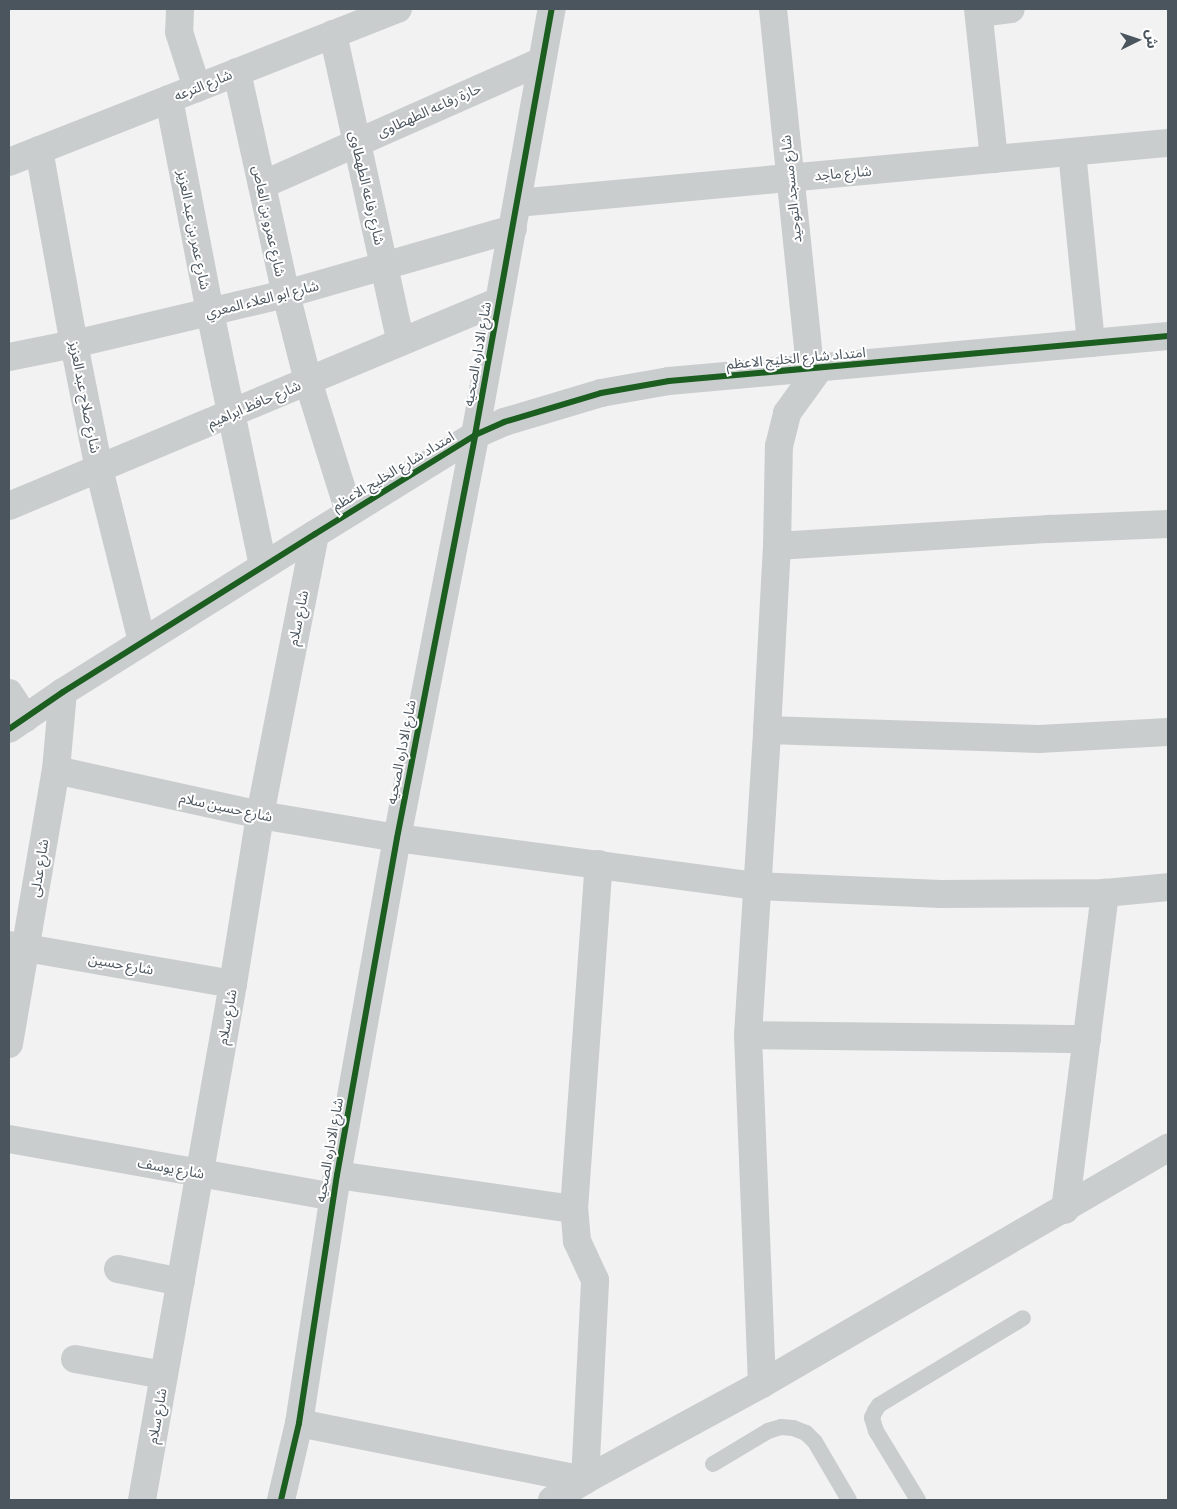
<!DOCTYPE html>
<html>
<head>
<meta charset="utf-8">
<style>
  body { margin:0 }
  #map { position:relative; width:1177px; height:1509px; overflow:hidden; background:#f2f2f2; font-family:Barlow,"Noto Sans Arabic",sans-serif }
  div>[style] { position:absolute }
  [style*='--x'] { left:calc(var(--x)*1px); top:calc(var(--y)*1px); width:calc(var(--w)*1px); rotate:calc(var(--a)*1deg) }
  .service>* { height:16px; margin:-8px; padding:0 8px; transform-origin:8px; border-radius:8px; background:#cacdce }
  .minor>* { height:28px; margin:-14px; padding:0 14px; transform-origin:14px; border-radius:14px; background:#cacdce }
  .cycleway>* { height:6px; margin:-3px; padding:0 3px; transform-origin:3px; border-radius:3px; background:#1b5e20 }
  span { translate:-50% -50%; white-space:nowrap; text-align:center; line-height:1.15; -webkit-text-stroke:4px #fff; paint-order:stroke }
  .street-label { font-size:14px; color:#4a555e }
  .frame { position:absolute; inset:0; border:10px solid #4a555e; pointer-events:none }
  .north { position:absolute; left:1112px; top:15px; width:50px; height:50px; -webkit-text-stroke:4px #fff; paint-order:stroke; rotate:86deg; font-size:14px; font-weight:700; line-height:20px; text-align:center; color:#4a555e }
  .north::after { content:''; display:block; margin:auto; width:18px; height:22px; background:#4a555e; clip-path:polygon(50% 0,100% 100%,50% 72%,0 100%) }
</style>
</head>
<body>
<div id="map">
  <div class="service">
    <div style="--x:713;--y:1464;--w:64;--a:-31"></div>
    <div style="--x:768;--y:1431;--w:14;--a:-17"></div>
    <div style="--x:781;--y:1427;--w:12;--a:5"></div>
    <div style="--x:793;--y:1428;--w:14;--a:21"></div>
    <div style="--x:806;--y:1433;--w:13;--a:45"></div>
    <div style="--x:815;--y:1442;--w:67;--a:59.6"></div>
    <div style="--x:918;--y:1500;--w:81;--a:-121.3"></div>
    <div style="--x:876;--y:1431;--w:14;--a:-107"></div>
    <div style="--x:872;--y:1418;--w:8;--a:-67"></div>
    <div style="--x:875;--y:1411;--w:7;--a:-56"></div>
    <div style="--x:879;--y:1405;--w:168;--a:-31.1"></div>
  </div>
  <div class="minor">
    <div style="--x:180;--y:9;--w:23;--a:92"></div>
    <div style="--x:179;--y:32;--w:59;--a:72.2"></div>
    <div style="--x:773;--y:9;--w:361;--a:84.1"></div>
    <div style="--x:978;--y:9;--w:151;--a:83.9"></div>
    <div style="--x:979;--y:13;--w:32;--a:-7"></div>
    <div style="--x:333;--y:34;--w:315;--a:77.6"></div>
    <div style="--x:237;--y:72;--w:227;--a:77.6"></div>
    <div style="--x:286;--y:294;--w:90;--a:75.8"></div>
    <div style="--x:308;--y:381;--w:137;--a:72.6"></div>
    <div style="--x:169;--y:99;--w:217;--a:79.1"></div>
    <div style="--x:210;--y:312;--w:259;--a:78.2"></div>
    <div style="--x:39;--y:150;--w:197;--a:79.8"></div>
    <div style="--x:74;--y:344;--w:127;--a:78.7"></div>
    <div style="--x:99;--y:469;--w:178;--a:76"></div>
    <div style="--x:1072;--y:152;--w:192;--a:84.3"></div>
    <div style="--x:9;--y:162;--w:418;--a:-21.5"></div>
    <div style="--x:262;--y:185;--w:306;--a:-23.9"></div>
    <div style="--x:517;--y:203;--w:654;--a:-5.27"></div>
    <div style="--x:9;--y:357;--w:66;--a:-11.3"></div>
    <div style="--x:74;--y:344;--w:218;--a:-13.3"></div>
    <div style="--x:286;--y:294;--w:236;--a:-16"></div>
    <div style="--x:9;--y:506;--w:531;--a:-22.7"></div>
    <div style="--x:777;--y:546;--w:273;--a:-3.6"></div>
    <div style="--x:1049;--y:529;--w:119;--a:-2.4"></div>
    <div style="--x:9;--y:693;--w:30;--a:57"></div>
    <div style="--x:9;--y:729;--w:65;--a:-34.4"></div>
    <div style="--x:63;--y:692;--w:297;--a:-32.1"></div>
    <div style="--x:315;--y:534;--w:188;--a:-31.7"></div>
    <div style="--x:475;--y:435;--w:32;--a:-24"></div>
    <div style="--x:504;--y:422;--w:101;--a:-16.6"></div>
    <div style="--x:601;--y:393;--w:69;--a:-10"></div>
    <div style="--x:669;--y:381;--w:501;--a:-5.15"></div>
    <div style="--x:767;--y:730;--w:272;--a:1.9"></div>
    <div style="--x:1039;--y:739;--w:129;--a:-3.1"></div>
    <div style="--x:56;--y:770;--w:209;--a:12.4"></div>
    <div style="--x:260;--y:815;--w:139;--a:9.5"></div>
    <div style="--x:397;--y:838;--w:363;--a:7.6"></div>
    <div style="--x:757;--y:886;--w:184;--a:2.5"></div>
    <div style="--x:941;--y:894;--w:164;--a:-0.3"></div>
    <div style="--x:1105;--y:893;--w:63;--a:-5.4"></div>
    <div style="--x:9;--y:945;--w:227;--a:9.9"></div>
    <div style="--x:748;--y:1035;--w:339;--a:0.7"></div>
    <div style="--x:9;--y:1044;--w:278;--a:-80.3"></div>
    <div style="--x:56;--y:770;--w:78;--a:-84.9"></div>
    <div style="--x:9;--y:1139;--w:329;--a:10.1"></div>
    <div style="--x:337;--y:1175;--w:239;--a:8.2"></div>
    <div style="--x:1065;--y:1210;--w:320;--a:-82.8"></div>
    <div style="--x:118;--y:1269;--w:64;--a:11.7"></div>
    <div style="--x:75;--y:1359;--w:90;--a:10.2"></div>
    <div style="--x:762;--y:1384;--w:349;--a:-92.3"></div>
    <div style="--x:748;--y:1035;--w:306;--a:-86.4"></div>
    <div style="--x:767;--y:730;--w:184;--a:-86.9"></div>
    <div style="--x:777;--y:546;--w:100;--a:-88.9"></div>
    <div style="--x:779;--y:446;--w:34;--a:-76"></div>
    <div style="--x:787;--y:413;--w:54;--a:-54"></div>
    <div style="--x:299;--y:1423;--w:292;--a:11.3"></div>
    <div style="--x:585;--y:1480;--w:200;--a:-87.1"></div>
    <div style="--x:595;--y:1280;--w:43;--a:-114.8"></div>
    <div style="--x:577;--y:1241;--w:32;--a:-95"></div>
    <div style="--x:574;--y:1209;--w:346;--a:-85.9"></div>
    <div style="--x:142;--y:1500;--w:524;--a:-80"></div>
    <div style="--x:233;--y:984;--w:171;--a:-80.9"></div>
    <div style="--x:260;--y:815;--w:286;--a:-78.9"></div>
    <div style="--x:281;--y:1500;--w:79;--a:-76.8"></div>
    <div style="--x:299;--y:1423;--w:251;--a:-81.3"></div>
    <div style="--x:337;--y:1175;--w:342;--a:-79.9"></div>
    <div style="--x:397;--y:838;--w:410;--a:-79"></div>
    <div style="--x:475;--y:435;--w:433;--a:-79.8"></div>
    <div style="--x:552;--y:1500;--w:39;--a:-31"></div>
    <div style="--x:585;--y:1480;--w:201;--a:-28.5"></div>
    <div style="--x:762;--y:1384;--w:470;--a:-30.2"></div>
  </div>
  <div class="cycleway">
    <div style="--x:9;--y:729;--w:65;--a:-34.4"></div>
    <div style="--x:63;--y:692;--w:297;--a:-32.1"></div>
    <div style="--x:315;--y:534;--w:188;--a:-31.7"></div>
    <div style="--x:475;--y:435;--w:32;--a:-24"></div>
    <div style="--x:504;--y:422;--w:101;--a:-16.6"></div>
    <div style="--x:601;--y:393;--w:69;--a:-10"></div>
    <div style="--x:669;--y:381;--w:501;--a:-5.15"></div>
    <div style="--x:281;--y:1500;--w:79;--a:-76.8"></div>
    <div style="--x:299;--y:1423;--w:251;--a:-81.3"></div>
    <div style="--x:337;--y:1175;--w:342;--a:-79.9"></div>
    <div style="--x:397;--y:838;--w:410;--a:-79"></div>
    <div style="--x:475;--y:435;--w:433;--a:-79.8"></div>
  </div>
  <div class="street-label">
    <span style="left:203px;top:85px;rotate:-22deg">شارع الترعه</span>
    <span style="left:429px;top:110px;rotate:-24deg">حارة رفاعه الطهطاوى</span>
    <span style="left:843px;top:173px;rotate:-5deg">شارع ماجد</span>
    <span style="left:367px;top:188px;rotate:77deg">شارع رفاعه الطهطاوى</span>
    <span style="left:791px;top:189px;rotate:-96deg">شارع مسجد التوحيد</span>
    <span style="left:269px;top:221px;rotate:78deg">شارع عمرو بن العاص</span>
    <span style="left:194px;top:230px;rotate:79deg">شارع عمر بن عبد العزيز</span>
    <span style="left:262px;top:299px;rotate:-14deg">شارع ابو العلاء المعري</span>
    <span style="left:477px;top:354px;rotate:-80deg">شارع الاداره الصحيه</span>
    <span style="left:796px;top:358px;rotate:-5deg">امتداد شارع الخليج الاعظم</span>
    <span style="left:85px;top:397px;rotate:79deg">شارع صلاح عبد العزيز</span>
    <span style="left:254px;top:404px;rotate:-23deg">شارع حافظ ابراهيم</span>
    <span style="left:393px;top:471px;rotate:-31deg">امتداد شارع الخليج الاعظم</span>
    <span style="left:298px;top:618px;rotate:-79deg">شارع سلام</span>
    <span style="left:401px;top:752px;rotate:-79deg">شارع الاداره الصحيه</span>
    <span style="left:226px;top:807px;rotate:12deg">شارع حسين سلام</span>
    <span style="left:39px;top:868px;rotate:-81deg">شارع عدلى</span>
    <span style="left:121px;top:964px;rotate:10deg">شارع حسين</span>
    <span style="left:227px;top:1017px;rotate:-80deg">شارع سلام</span>
    <span style="left:329px;top:1150px;rotate:-80deg">شارع الاداره الصحيه</span>
    <span style="left:171px;top:1168px;rotate:10deg">شارع يوسف</span>
    <span style="left:157px;top:1416px;rotate:-80deg">شارع سلام</span>
  </div>
  <div class="frame"></div>
  <div class="north">ش</div>
</div>
</body>
</html>
